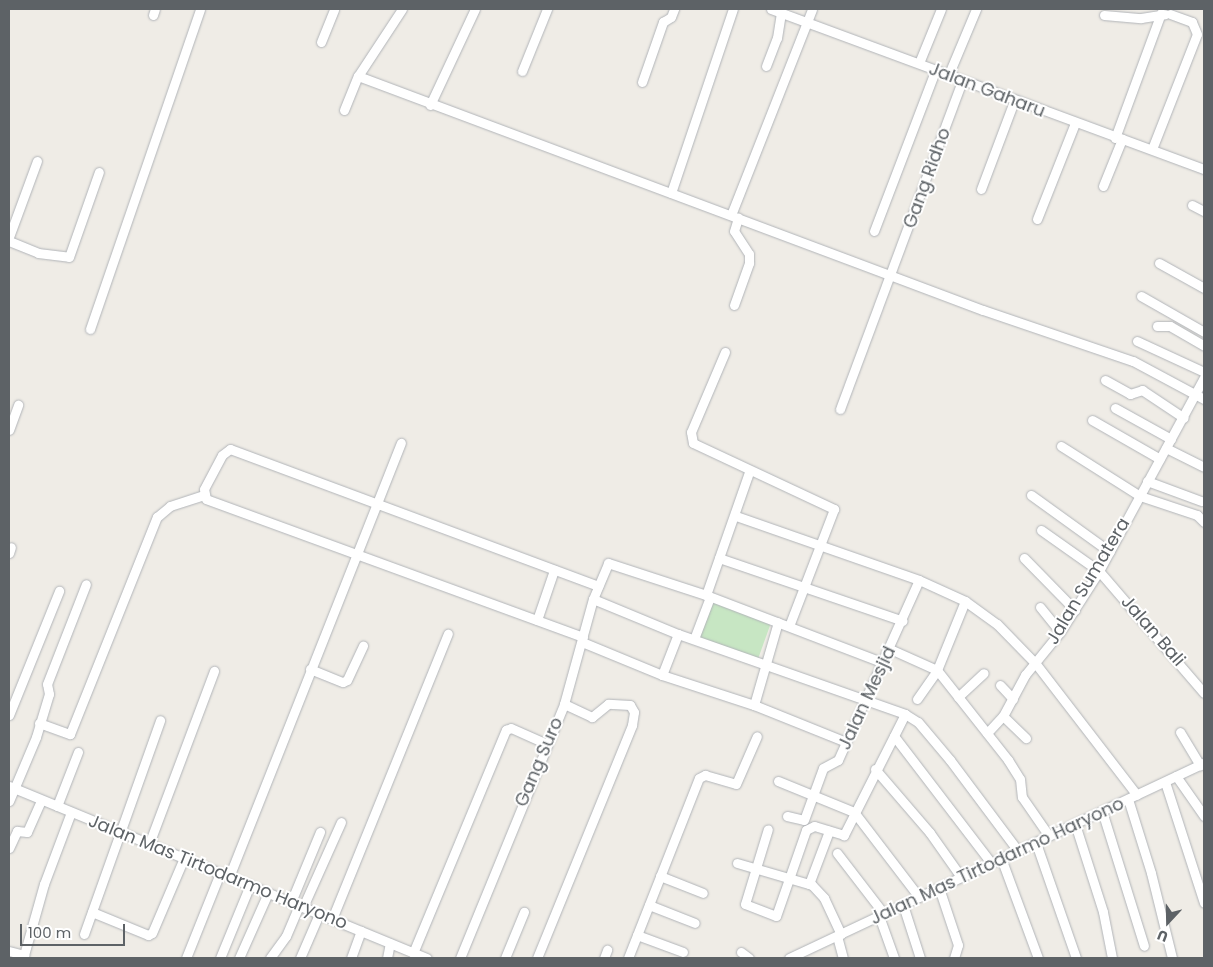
<!DOCTYPE html>
<html>
<head>
<meta charset="utf-8">
<style>
  body { margin:0 }
  #map { position:relative; width:1213px; height:967px; overflow:hidden; background:#efece6; font-family:Poppins,sans-serif }
  div>[style] { position:absolute }
  [style*='--x'] { left:calc(var(--x)*1px); top:calc(var(--y)*1px); width:calc(var(--w)*1px); rotate:calc(var(--a)*1deg) }
  .green>* { inset:0; background:#c7e6c3 }
  .roads { filter:drop-shadow(0 0 1px #b1b4b8) drop-shadow(0 0 1px #b1b4b8) }
  .minor>* { height:9px; margin:-4.5px; padding:0 4.5px; transform-origin:4.5px; border-radius:4.5px; background:#fff }
  span { translate:-50% -50%; white-space:nowrap; text-align:center; line-height:1.15; -webkit-text-stroke:4px #fff; paint-order:stroke }
  .street-label { font-size:18px; color:#5d6266 }
  .frame { position:absolute; inset:0; border:10px solid #5d6266; pointer-events:none }
  .north { position:absolute; left:1143px; top:897px; width:50px; height:50px; -webkit-text-stroke:4px #fff; paint-order:stroke; rotate:201deg; font-size:14px; font-weight:700; line-height:20px; text-align:center; color:#5d6266 }
  .north::after { content:''; display:block; margin:auto; width:18px; height:22px; background:#5d6266; clip-path:polygon(50% 0,100% 100%,50% 72%,0 100%) }
  .scale { position:absolute; left:20px; top:924px; width:105px; height:22px; box-sizing:border-box; border:2px solid #5d6266; border-top:0; padding-left:6px; font-size:15px; line-height:18px; white-space:nowrap; color:#5d6266; -webkit-text-stroke:4px #fff; paint-order:stroke }
</style>
</head>
<body>
<div id="map">
  <div class="green">
    <div style="clip-path:polygon(712px 599px,772px 620px,758px 659px,698px 638px)"></div>
  </div>
  <div class="roads">
    <div class="minor">
      <div style="--x:771;--y:9;--w:462;--a:20.3"></div>
      <div style="--x:153;--y:15;--w:6;--a:-72"></div>
      <div style="--x:1104;--y:15;--w:37;--a:5"></div>
      <div style="--x:1141;--y:18;--w:24;--a:-9"></div>
      <div style="--x:321;--y:42;--w:35;--a:-68"></div>
      <div style="--x:919;--y:63;--w:58;--a:-67.8"></div>
      <div style="--x:766;--y:66;--w:30;--a:-69"></div>
      <div style="--x:777;--y:38;--w:26;--a:-81"></div>
      <div style="--x:522;--y:71;--w:67;--a:-68"></div>
      <div style="--x:358;--y:76;--w:667;--a:20.53"></div>
      <div style="--x:983;--y:310;--w:158;--a:18.8"></div>
      <div style="--x:1133;--y:361;--w:81;--a:28.2"></div>
      <div style="--x:948;--y:76;--w:73;--a:-67.3"></div>
      <div style="--x:642;--y:82;--w:64;--a:-70.7"></div>
      <div style="--x:663;--y:22;--w:9;--a:-32"></div>
      <div style="--x:671;--y:17;--w:9;--a:-69"></div>
      <div style="--x:430;--y:105;--w:106;--a:-64.9"></div>
      <div style="--x:344;--y:110;--w:37;--a:-68"></div>
      <div style="--x:358;--y:76;--w:80;--a:-56.7"></div>
      <div style="--x:1115;--y:138;--w:133;--a:-69.8"></div>
      <div style="--x:1152;--y:149;--w:123;--a:-68.6"></div>
      <div style="--x:1197;--y:34;--w:13;--a:-113"></div>
      <div style="--x:1192;--y:22;--w:23;--a:-160"></div>
      <div style="--x:1103;--y:186;--w:51;--a:-68"></div>
      <div style="--x:981;--y:189;--w:94;--a:-69.4"></div>
      <div style="--x:671;--y:193;--w:194;--a:-71.4"></div>
      <div style="--x:1192;--y:205;--w:13;--a:27"></div>
      <div style="--x:731;--y:215;--w:221;--a:-68.5"></div>
      <div style="--x:1037;--y:219;--w:103;--a:-68.4"></div>
      <div style="--x:874;--y:231;--w:171;--a:-69.1"></div>
      <div style="--x:9;--y:237;--w:81;--a:-69.8"></div>
      <div style="--x:9;--y:241;--w:31;--a:22"></div>
      <div style="--x:38;--y:253;--w:31;--a:7"></div>
      <div style="--x:69;--y:257;--w:90;--a:-70.6"></div>
      <div style="--x:1159;--y:263;--w:51;--a:29.1"></div>
      <div style="--x:1141;--y:296;--w:73;--a:29.7"></div>
      <div style="--x:734;--y:305;--w:45;--a:-70.3"></div>
      <div style="--x:749;--y:263;--w:9;--a:-90"></div>
      <div style="--x:749;--y:254;--w:27;--a:-123"></div>
      <div style="--x:734;--y:231;--w:14;--a:-73"></div>
      <div style="--x:1157;--y:326;--w:13;--a:0"></div>
      <div style="--x:1170;--y:326;--w:39;--a:30"></div>
      <div style="--x:90;--y:329;--w:338;--a:-71"></div>
      <div style="--x:1137;--y:341;--w:74;--a:24.8"></div>
      <div style="--x:725;--y:352;--w:87;--a:113"></div>
      <div style="--x:691;--y:432;--w:11;--a:80"></div>
      <div style="--x:693;--y:443;--w:156;--a:25.1"></div>
      <div style="--x:834;--y:509;--w:125;--a:111"></div>
      <div style="--x:1105;--y:380;--w:29;--a:29"></div>
      <div style="--x:1130;--y:394;--w:13;--a:-18"></div>
      <div style="--x:1142;--y:390;--w:50;--a:33.7"></div>
      <div style="--x:1115;--y:408;--w:64;--a:29"></div>
      <div style="--x:840;--y:409;--w:350;--a:-69.6"></div>
      <div style="--x:1092;--y:420;--w:78;--a:29.8"></div>
      <div style="--x:9;--y:430;--w:27;--a:-70"></div>
      <div style="--x:1061;--y:446;--w:93;--a:32.3"></div>
      <div style="--x:1140;--y:496;--w:60;--a:18.4"></div>
      <div style="--x:1197;--y:515;--w:10;--a:45"></div>
      <div style="--x:1166;--y:448;--w:42;--a:26.6"></div>
      <div style="--x:1147;--y:481;--w:58;--a:20.3"></div>
      <div style="--x:1031;--y:495;--w:97;--a:35.8"></div>
      <div style="--x:736;--y:516;--w:194;--a:19.3"></div>
      <div style="--x:919;--y:580;--w:51;--a:24.5"></div>
      <div style="--x:965;--y:601;--w:39;--a:36"></div>
      <div style="--x:997;--y:624;--w:56;--a:45.7"></div>
      <div style="--x:1036;--y:664;--w:165;--a:52.4"></div>
      <div style="--x:1041;--y:530;--w:71;--a:35.3"></div>
      <div style="--x:1099;--y:571;--w:161;--a:49.3"></div>
      <div style="--x:9;--y:553;--w:6;--a:-72"></div>
      <div style="--x:719;--y:558;--w:194;--a:18.9"></div>
      <div style="--x:1024;--y:558;--w:73;--a:45.6"></div>
      <div style="--x:706;--y:595;--w:130;--a:-70.7"></div>
      <div style="--x:593;--y:599;--w:92;--a:22.4"></div>
      <div style="--x:678;--y:634;--w:241;--a:19.4"></div>
      <div style="--x:905;--y:714;--w:136;--a:116.8"></div>
      <div style="--x:844;--y:835;--w:31;--a:-163"></div>
      <div style="--x:814;--y:826;--w:9;--a:153"></div>
      <div style="--x:806;--y:830;--w:91;--a:109.2"></div>
      <div style="--x:776;--y:916;--w:33;--a:-159"></div>
      <div style="--x:745;--y:904;--w:78;--a:-73"></div>
      <div style="--x:1040;--y:607;--w:32;--a:51"></div>
      <div style="--x:537;--y:620;--w:53;--a:-71.2"></div>
      <div style="--x:583;--y:637;--w:401;--a:-159.9"></div>
      <div style="--x:206;--y:499;--w:10;--a:-101"></div>
      <div style="--x:204;--y:489;--w:38;--a:-62"></div>
      <div style="--x:222;--y:455;--w:10;--a:-37"></div>
      <div style="--x:230;--y:449;--w:393;--a:20.4"></div>
      <div style="--x:694;--y:639;--w:45;--a:-69.1"></div>
      <div style="--x:582;--y:642;--w:87;--a:22.4"></div>
      <div style="--x:662;--y:675;--w:97;--a:18.1"></div>
      <div style="--x:754;--y:705;--w:99;--a:21.9"></div>
      <div style="--x:890;--y:649;--w:51;--a:24.1"></div>
      <div style="--x:937;--y:670;--w:115;--a:51.7"></div>
      <div style="--x:1008;--y:760;--w:22;--a:58"></div>
      <div style="--x:1020;--y:779;--w:18;--a:84"></div>
      <div style="--x:1022;--y:797;--w:47;--a:55.3"></div>
      <div style="--x:310;--y:669;--w:35;--a:22"></div>
      <div style="--x:343;--y:682;--w:4;--a:-27"></div>
      <div style="--x:347;--y:680;--w:38;--a:-65"></div>
      <div style="--x:662;--y:675;--w:44;--a:-68.7"></div>
      <div style="--x:1000;--y:685;--w:19;--a:47"></div>
      <div style="--x:958;--y:697;--w:35;--a:-43"></div>
      <div style="--x:917;--y:699;--w:35;--a:-55"></div>
      <div style="--x:937;--y:670;--w:74;--a:-67.9"></div>
      <div style="--x:754;--y:705;--w:86;--a:-73.9"></div>
      <div style="--x:905;--y:714;--w:15;--a:32"></div>
      <div style="--x:918;--y:722;--w:50;--a:49.9"></div>
      <div style="--x:950;--y:760;--w:114;--a:53.2"></div>
      <div style="--x:9;--y:715;--w:134;--a:-68"></div>
      <div style="--x:1003;--y:716;--w:32;--a:44"></div>
      <div style="--x:39;--y:723;--w:33;--a:20"></div>
      <div style="--x:70;--y:734;--w:234;--a:-68.2"></div>
      <div style="--x:157;--y:517;--w:17;--a:-40"></div>
      <div style="--x:170;--y:506;--w:36;--a:-18"></div>
      <div style="--x:1180;--y:732;--w:39;--a:59"></div>
      <div style="--x:987;--y:733;--w:23;--a:-47"></div>
      <div style="--x:1003;--y:716;--w:47;--a:-61.8"></div>
      <div style="--x:1025;--y:675;--w:55;--a:-50.9"></div>
      <div style="--x:1060;--y:632;--w:72;--a:-57.4"></div>
      <div style="--x:1099;--y:571;--w:220;--a:-61.5"></div>
      <div style="--x:894;--y:736;--w:160;--a:52.6"></div>
      <div style="--x:875;--y:769;--w:84;--a:49.3"></div>
      <div style="--x:930;--y:833;--w:54;--a:54.8"></div>
      <div style="--x:1176;--y:776;--w:49;--a:55"></div>
      <div style="--x:778;--y:781;--w:82;--a:22.2"></div>
      <div style="--x:854;--y:812;--w:107;--a:52.6"></div>
      <div style="--x:1165;--y:782;--w:127;--a:72.1"></div>
      <div style="--x:9;--y:786;--w:452;--a:22.4"></div>
      <div style="--x:1128;--y:799;--w:77;--a:72.7"></div>
      <div style="--x:1151;--y:873;--w:88;--a:76.1"></div>
      <div style="--x:9;--y:801;--w:69;--a:-67.1"></div>
      <div style="--x:36;--y:737;--w:45;--a:-73.2"></div>
      <div style="--x:49;--y:694;--w:10;--a:-101"></div>
      <div style="--x:47;--y:684;--w:107;--a:-68.7"></div>
      <div style="--x:57;--y:806;--w:58;--a:-68.7"></div>
      <div style="--x:1102;--y:811;--w:141;--a:72.7"></div>
      <div style="--x:787;--y:816;--w:17;--a:13"></div>
      <div style="--x:804;--y:820;--w:55;--a:-69.9"></div>
      <div style="--x:823;--y:768;--w:17;--a:-28"></div>
      <div style="--x:838;--y:760;--w:197;--a:-65.8"></div>
      <div style="--x:1075;--y:824;--w:92;--a:72.3"></div>
      <div style="--x:1103;--y:912;--w:47;--a:78.9"></div>
      <div style="--x:1036;--y:843;--w:122;--a:70.8"></div>
      <div style="--x:149;--y:844;--w:185;--a:-69.4"></div>
      <div style="--x:9;--y:848;--w:19;--a:-65"></div>
      <div style="--x:17;--y:831;--w:10;--a:6"></div>
      <div style="--x:27;--y:832;--w:35;--a:-66"></div>
      <div style="--x:837;--y:853;--w:77;--a:52.4"></div>
      <div style="--x:1001;--y:858;--w:107;--a:69.7"></div>
      <div style="--x:737;--y:863;--w:78;--a:16.3"></div>
      <div style="--x:812;--y:885;--w:18;--a:47"></div>
      <div style="--x:824;--y:898;--w:40;--a:65"></div>
      <div style="--x:660;--y:876;--w:46;--a:21.6"></div>
      <div style="--x:229;--y:877;--w:467;--a:-68.4"></div>
      <div style="--x:809;--y:884;--w:57;--a:-69.3"></div>
      <div style="--x:939;--y:888;--w:60;--a:71.6"></div>
      <div style="--x:958;--y:945;--w:14;--a:107"></div>
      <div style="--x:291;--y:902;--w:76;--a:-67.5"></div>
      <div style="--x:649;--y:905;--w:49;--a:21.4"></div>
      <div style="--x:903;--y:905;--w:56;--a:72.2"></div>
      <div style="--x:303;--y:907;--w:93;--a:-65.9"></div>
      <div style="--x:92;--y:912;--w:61;--a:22.3"></div>
      <div style="--x:148;--y:935;--w:4;--a:-27"></div>
      <div style="--x:152;--y:933;--w:82;--a:-66.9"></div>
      <div style="--x:879;--y:916;--w:45;--a:70.3"></div>
      <div style="--x:332;--y:919;--w:308;--a:-67.9"></div>
      <div style="--x:84;--y:934;--w:227;--a:-70.4"></div>
      <div style="--x:637;--y:935;--w:49;--a:20.3"></div>
      <div style="--x:837;--y:936;--w:23;--a:75"></div>
      <div style="--x:9;--y:951;--w:16;--a:15"></div>
      <div style="--x:24;--y:955;--w:74;--a:-74.3"></div>
      <div style="--x:44;--y:884;--w:77;--a:-69.4"></div>
      <div style="--x:741;--y:952;--w:10;--a:37"></div>
      <div style="--x:413;--y:953;--w:242;--a:-67.4"></div>
      <div style="--x:506;--y:730;--w:5;--a:-22"></div>
      <div style="--x:511;--y:728;--w:39;--a:24"></div>
      <div style="--x:186;--y:958;--w:92;--a:-68.2"></div>
      <div style="--x:220;--y:958;--w:79;--a:-67.7"></div>
      <div style="--x:239;--y:958;--w:71;--a:-66"></div>
      <div style="--x:270;--y:958;--w:27;--a:-54"></div>
      <div style="--x:286;--y:936;--w:33;--a:-67"></div>
      <div style="--x:300;--y:958;--w:48;--a:-66.6"></div>
      <div style="--x:351;--y:958;--w:29;--a:-70"></div>
      <div style="--x:387;--y:958;--w:15;--a:-79"></div>
      <div style="--x:460;--y:958;--w:274;--a:-67.7"></div>
      <div style="--x:564;--y:704;--w:109;--a:-74.6"></div>
      <div style="--x:593;--y:599;--w:39;--a:-67"></div>
      <div style="--x:608;--y:563;--w:103;--a:18.1"></div>
      <div style="--x:706;--y:595;--w:191;--a:20.9"></div>
      <div style="--x:505;--y:958;--w:50;--a:-67.6"></div>
      <div style="--x:537;--y:958;--w:252;--a:-67.8"></div>
      <div style="--x:632;--y:725;--w:13;--a:-81"></div>
      <div style="--x:634;--y:712;--w:8;--a:-120"></div>
      <div style="--x:630;--y:705;--w:22;--a:-177"></div>
      <div style="--x:608;--y:704;--w:21;--a:141"></div>
      <div style="--x:592;--y:717;--w:31;--a:-155"></div>
      <div style="--x:604;--y:958;--w:9;--a:-69"></div>
      <div style="--x:628;--y:958;--w:193;--a:-68.5"></div>
      <div style="--x:699;--y:778;--w:7;--a:-27"></div>
      <div style="--x:705;--y:775;--w:32;--a:16"></div>
      <div style="--x:736;--y:784;--w:52;--a:-66.4"></div>
      <div style="--x:789;--y:958;--w:459;--a:-25.2"></div>
    </div>
  </div>
  <div class="street-label">
    <span style="left:987px;top:90px;rotate:21deg">Jalan Gaharu</span>
    <span style="left:927px;top:178px;rotate:-70deg">Gang Ridho</span>
    <span style="left:1088px;top:581px;rotate:-59deg">Jalan Sumatera</span>
    <span style="left:1153px;top:631px;rotate:49deg">Jalan Bali</span>
    <span style="left:867px;top:698px;rotate:-65deg">Jalan Mesjid</span>
    <span style="left:539px;top:762px;rotate:-67deg">Gang Suro</span>
    <span style="left:997px;top:861px;rotate:-25deg">Jalan Mas Tirtodarmo Haryono</span>
    <span style="left:218px;top:872px;rotate:22deg">Jalan Mas Tirtodarmo Haryono</span>
  </div>
  <div class="frame"></div>
  <div class="north">U</div>
  <div class="scale">100 m</div>
</div>
</body>
</html>
